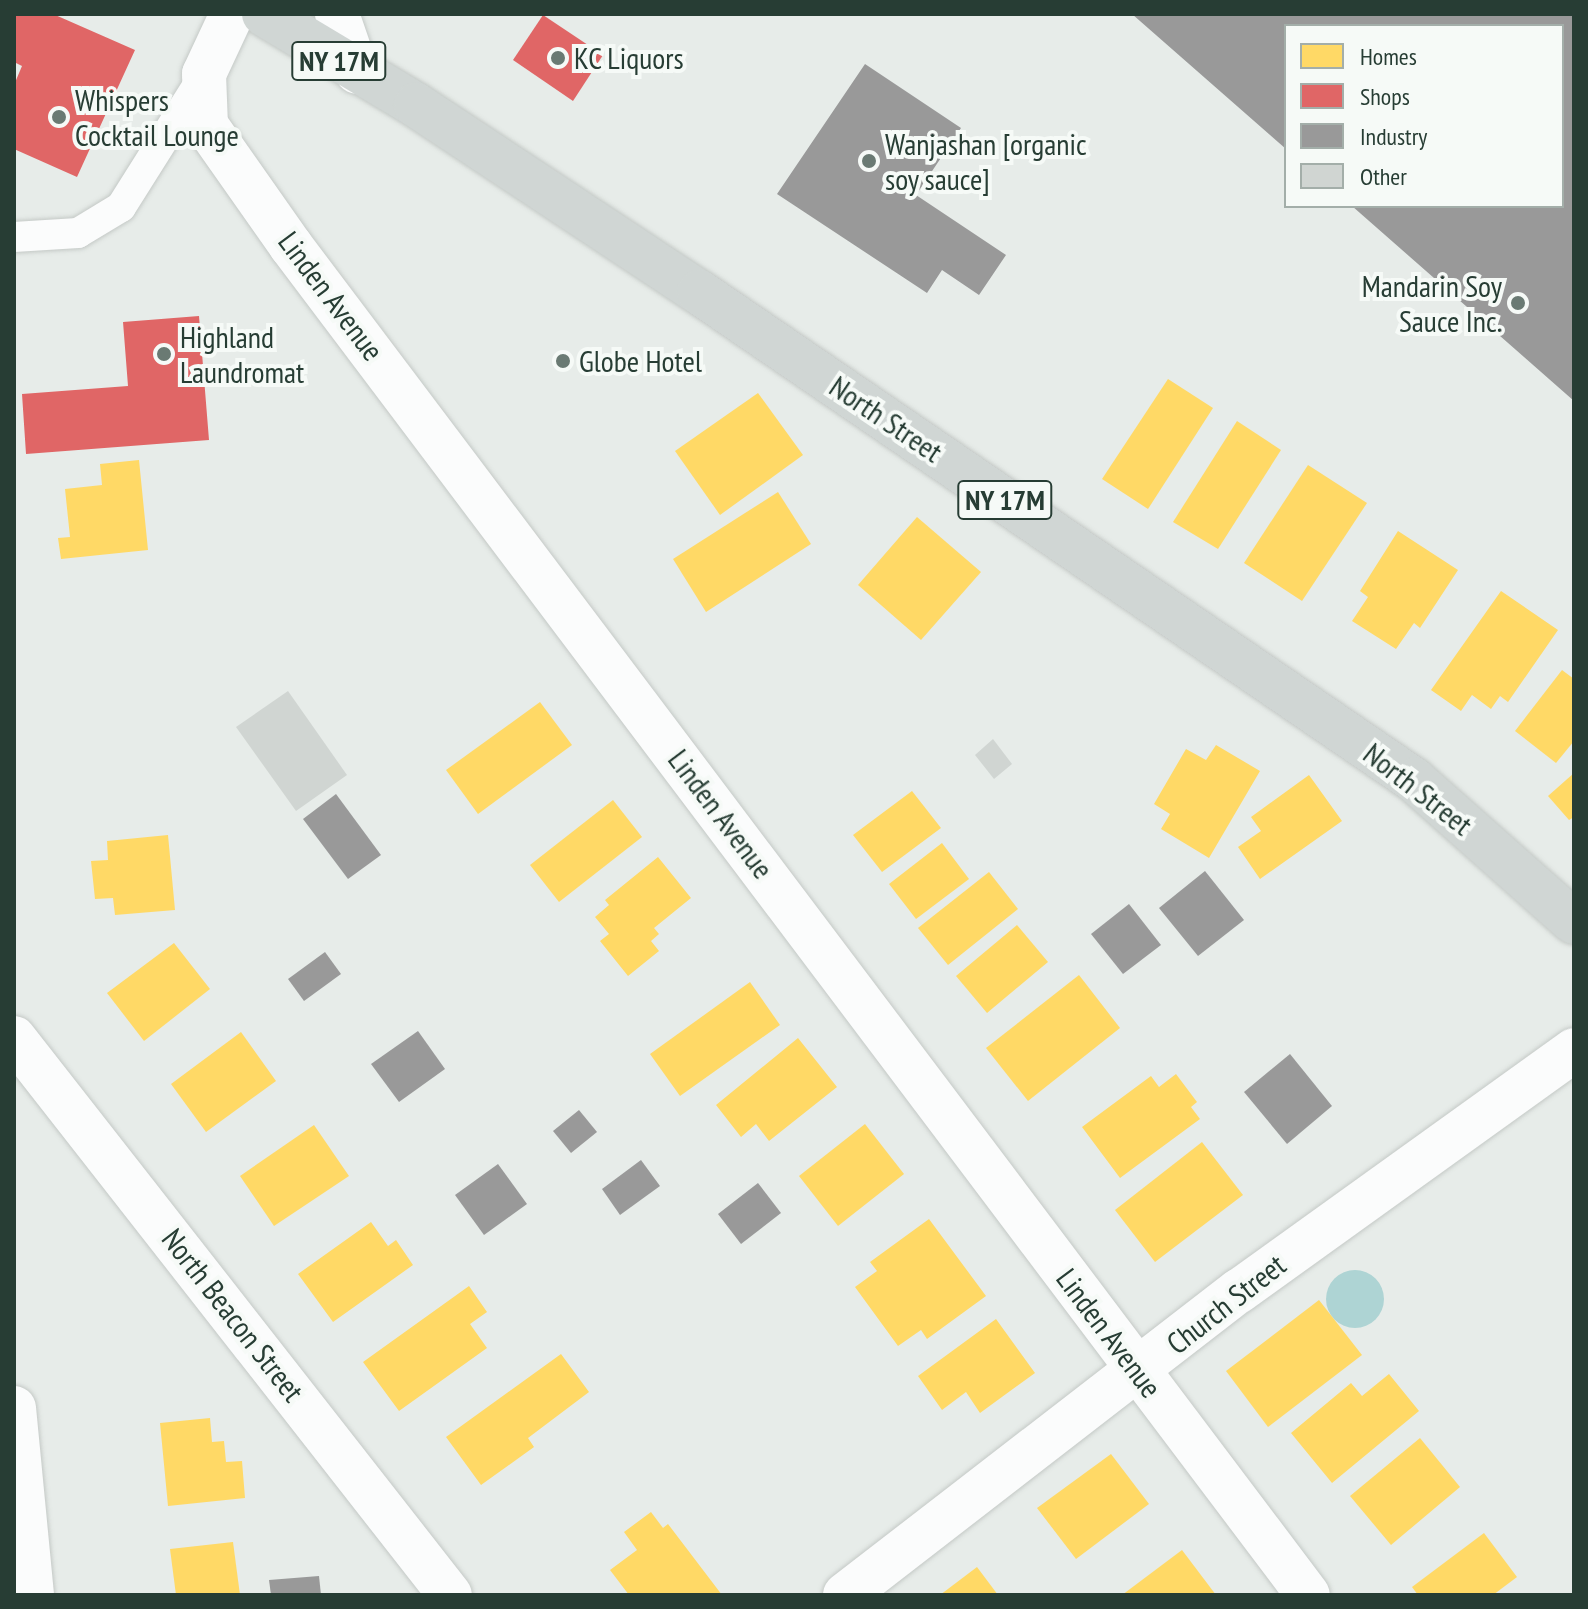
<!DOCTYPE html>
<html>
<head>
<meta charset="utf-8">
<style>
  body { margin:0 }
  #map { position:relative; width:1588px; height:1609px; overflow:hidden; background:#e7ece9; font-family:"PT Sans Narrow",sans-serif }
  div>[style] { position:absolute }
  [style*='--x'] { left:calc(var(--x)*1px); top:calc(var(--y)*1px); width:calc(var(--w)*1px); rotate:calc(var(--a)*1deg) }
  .water>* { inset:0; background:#aed4d4 }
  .round { border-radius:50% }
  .homes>* { inset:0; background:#ffd966 }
  .shops>* { inset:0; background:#e06666 }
  .industry>* { inset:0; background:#999 }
  .building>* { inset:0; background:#d0d5d2 }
  .roads { filter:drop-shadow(0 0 2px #c4c9c6) drop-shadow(0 0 2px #c4c9c6) }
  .service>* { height:30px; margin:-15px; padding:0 15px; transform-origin:15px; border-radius:15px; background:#fbfcfc }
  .minor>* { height:44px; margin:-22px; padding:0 22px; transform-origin:22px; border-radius:22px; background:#fbfcfc }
  .tertiary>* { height:44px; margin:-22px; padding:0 22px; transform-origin:22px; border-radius:22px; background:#fbfcfc }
  .primary>* { height:44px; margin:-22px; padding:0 22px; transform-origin:22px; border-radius:22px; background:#d0d6d4 }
  .dots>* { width:22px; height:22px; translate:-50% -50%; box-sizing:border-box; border:4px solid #f6faf7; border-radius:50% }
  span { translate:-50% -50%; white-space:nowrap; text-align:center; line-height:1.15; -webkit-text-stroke:8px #f6faf7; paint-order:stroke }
  .shield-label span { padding:2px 6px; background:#f6faf7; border:2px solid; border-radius:6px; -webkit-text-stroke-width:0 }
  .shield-label { font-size:28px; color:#273d34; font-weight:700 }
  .poi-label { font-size:30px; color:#273d34 }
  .left { translate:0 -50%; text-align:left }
  .right { translate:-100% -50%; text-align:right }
  .street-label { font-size:30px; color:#273d34 }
  .frame { position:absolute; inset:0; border:16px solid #273d34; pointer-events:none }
  .legend { position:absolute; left:1284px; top:24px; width:280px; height:184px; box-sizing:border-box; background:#f6faf7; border:2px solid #a3aea9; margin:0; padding:10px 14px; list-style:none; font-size:24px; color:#273d34 }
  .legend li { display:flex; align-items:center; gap:16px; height:40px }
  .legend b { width:40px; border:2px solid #a3aea9 }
</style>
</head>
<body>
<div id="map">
  <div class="water">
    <div class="round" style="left:1326px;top:1270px;width:58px;height:58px"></div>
  </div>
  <div class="homes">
    <div style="clip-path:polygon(1168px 379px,1213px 408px,1148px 509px,1102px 479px)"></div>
    <div style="clip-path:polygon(758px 393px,803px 455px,720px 515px,675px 451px)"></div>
    <div style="clip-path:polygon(1237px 421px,1281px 450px,1218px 549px,1173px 522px)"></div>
    <div style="clip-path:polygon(139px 460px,148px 550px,61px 559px,58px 538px,70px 537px,65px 489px,102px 485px,100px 464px)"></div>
    <div style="clip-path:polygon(1308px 465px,1367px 503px,1302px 601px,1244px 563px)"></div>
    <div style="clip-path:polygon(778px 492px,811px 544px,706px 612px,673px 559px)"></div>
    <div style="clip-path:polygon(917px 517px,981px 572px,921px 640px,858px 585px)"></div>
    <div style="clip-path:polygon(1398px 531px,1458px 570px,1420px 628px,1414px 623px,1396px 649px,1352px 621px,1368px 597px,1360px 591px)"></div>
    <div style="clip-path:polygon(1501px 591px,1558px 630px,1508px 702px,1500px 696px,1491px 709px,1472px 695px,1461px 711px,1431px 690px)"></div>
    <div style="clip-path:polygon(1562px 670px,1574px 679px,1574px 741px,1556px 763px,1515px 731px)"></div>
    <div style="clip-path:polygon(540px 702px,572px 745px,478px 814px,446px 770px)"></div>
    <div style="clip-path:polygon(1216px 745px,1260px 771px,1209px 858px,1161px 829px,1170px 814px,1154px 804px,1186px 749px,1206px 760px)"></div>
    <div style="clip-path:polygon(1574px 773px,1574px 817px,1569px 820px,1548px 796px)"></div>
    <div style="clip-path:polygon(1309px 775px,1342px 821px,1260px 879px,1238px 847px,1261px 831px,1251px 817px)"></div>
    <div style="clip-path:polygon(912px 791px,941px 828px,882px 872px,853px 835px)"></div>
    <div style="clip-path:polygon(613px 800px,642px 837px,559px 902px,530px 865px)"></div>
    <div style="clip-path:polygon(168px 835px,175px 910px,115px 915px,113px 898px,95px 899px,91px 861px,108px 860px,107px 841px)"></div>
    <div style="clip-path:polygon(942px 843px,969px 879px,916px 919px,889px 884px)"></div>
    <div style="clip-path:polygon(658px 857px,691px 898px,654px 928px,659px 934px,651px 941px,659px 951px,628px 976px,600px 941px,609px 934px,595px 917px,609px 905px,605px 900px)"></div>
    <div style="clip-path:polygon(989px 872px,1018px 909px,948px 965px,918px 928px)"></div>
    <div style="clip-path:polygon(1017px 925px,1048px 962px,987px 1013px,956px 976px)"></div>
    <div style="clip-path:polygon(174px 943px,210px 989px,144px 1041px,107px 993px)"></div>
    <div style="clip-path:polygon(1079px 975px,1120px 1028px,1028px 1101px,986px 1048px)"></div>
    <div style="clip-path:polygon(750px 982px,780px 1025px,680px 1096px,650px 1054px)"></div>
    <div style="clip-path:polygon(241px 1032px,276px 1081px,206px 1132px,171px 1084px)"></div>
    <div style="clip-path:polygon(798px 1038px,837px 1087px,769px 1141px,756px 1124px,741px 1137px,716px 1105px)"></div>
    <div style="clip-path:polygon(1176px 1074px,1197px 1102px,1191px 1107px,1200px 1119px,1120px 1178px,1082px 1127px,1151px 1076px,1159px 1087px)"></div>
    <div style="clip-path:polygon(865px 1124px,904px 1174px,838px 1226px,799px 1176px)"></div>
    <div style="clip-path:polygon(314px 1125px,349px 1176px,274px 1226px,240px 1176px)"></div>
    <div style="clip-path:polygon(1202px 1142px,1243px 1195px,1155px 1262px,1115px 1210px)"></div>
    <div style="clip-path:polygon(929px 1219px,986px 1296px,927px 1339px,921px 1330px,898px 1346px,855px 1287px,877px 1271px,870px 1262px)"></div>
    <div style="clip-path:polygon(371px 1222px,388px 1246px,396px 1240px,413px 1265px,333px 1322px,298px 1274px)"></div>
    <div style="clip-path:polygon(469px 1286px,487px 1312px,470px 1324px,487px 1348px,399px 1411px,363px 1362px)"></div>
    <div style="clip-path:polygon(1319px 1300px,1362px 1355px,1268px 1427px,1226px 1371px)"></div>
    <div style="clip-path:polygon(996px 1319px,1035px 1373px,980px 1413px,966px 1392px,942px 1410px,918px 1376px)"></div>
    <div style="clip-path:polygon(561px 1354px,589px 1392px,528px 1438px,534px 1447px,481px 1485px,446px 1437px)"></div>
    <div style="clip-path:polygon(1389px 1374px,1419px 1411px,1332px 1483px,1291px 1433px,1351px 1383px,1362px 1396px)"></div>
    <div style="clip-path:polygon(210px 1418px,212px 1442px,224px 1441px,226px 1462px,242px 1461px,245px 1498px,168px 1506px,160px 1423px)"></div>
    <div style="clip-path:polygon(1420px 1438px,1460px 1487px,1391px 1545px,1350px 1496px)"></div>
    <div style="clip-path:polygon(1111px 1454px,1149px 1504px,1076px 1559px,1037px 1508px)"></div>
    <div style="clip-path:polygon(651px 1512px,663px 1528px,668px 1524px,722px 1595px,629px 1595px,610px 1570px,637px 1550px,624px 1532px)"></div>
    <div style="clip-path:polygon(1484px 1533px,1517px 1577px,1493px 1595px,1418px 1595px,1412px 1587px)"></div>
    <div style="clip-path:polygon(233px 1542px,240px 1595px,176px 1595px,170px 1549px)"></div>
    <div style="clip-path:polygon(1182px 1550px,1216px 1595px,1122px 1595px)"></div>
    <div style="clip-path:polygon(977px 1567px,998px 1595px,940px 1595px)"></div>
  </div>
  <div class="shops">
    <div style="clip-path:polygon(14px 14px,53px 14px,135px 50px,77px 177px,14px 149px,14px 85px,22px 66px,14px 62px)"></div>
    <div style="clip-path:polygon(543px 15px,603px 55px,573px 101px,513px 60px)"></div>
    <div style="clip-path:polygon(199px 316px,209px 440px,26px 454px,22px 394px,128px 386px,123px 322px)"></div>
  </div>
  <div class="industry">
    <div style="clip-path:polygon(1132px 14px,1574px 14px,1574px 401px,1352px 206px,1562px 206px,1562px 26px,1286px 26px,1286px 149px)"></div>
    <div style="clip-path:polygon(865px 64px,961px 128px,916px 195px,1006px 255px,979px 295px,942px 270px,927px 293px,777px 194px)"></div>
    <div style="clip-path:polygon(336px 794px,381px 855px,348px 879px,303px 819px)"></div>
    <div style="clip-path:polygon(1205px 871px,1244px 920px,1198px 956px,1159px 908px)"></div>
    <div style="clip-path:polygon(1129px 904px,1161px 945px,1123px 974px,1091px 934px)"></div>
    <div style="clip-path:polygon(325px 952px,341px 974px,304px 1001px,288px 979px)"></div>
    <div style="clip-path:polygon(418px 1031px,445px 1069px,399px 1102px,371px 1064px)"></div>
    <div style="clip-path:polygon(1290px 1054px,1332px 1106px,1287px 1144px,1244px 1092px)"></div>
    <div style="clip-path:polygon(579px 1110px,597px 1132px,571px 1153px,553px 1131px)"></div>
    <div style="clip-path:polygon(641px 1160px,660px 1186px,620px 1215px,602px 1189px)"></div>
    <div style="clip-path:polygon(498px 1164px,527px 1204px,484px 1235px,455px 1195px)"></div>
    <div style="clip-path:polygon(758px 1183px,781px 1213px,741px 1244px,718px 1214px)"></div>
    <div style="clip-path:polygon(319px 1576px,321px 1595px,271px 1595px,269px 1580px)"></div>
  </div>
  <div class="building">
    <div style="clip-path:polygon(288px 691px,347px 775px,296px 811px,236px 727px)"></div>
    <div style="clip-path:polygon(993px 739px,1012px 764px,994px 779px,975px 755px)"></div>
  </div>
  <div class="roads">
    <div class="service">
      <div style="--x:14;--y:237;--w:64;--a:-3.6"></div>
      <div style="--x:78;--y:233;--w:50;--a:-31.2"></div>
      <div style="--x:121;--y:207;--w:156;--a:-57.8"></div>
    </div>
    <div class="minor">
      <div style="--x:232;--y:14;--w:66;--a:115"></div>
      <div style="--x:204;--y:74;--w:51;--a:87.8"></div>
      <div style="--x:206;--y:125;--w:148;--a:54.9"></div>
      <div style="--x:291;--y:246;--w:1689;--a:52.99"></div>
      <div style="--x:337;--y:14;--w:61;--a:71"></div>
      <div style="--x:14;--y:1038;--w:707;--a:51.95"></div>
      <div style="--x:845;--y:1595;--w:498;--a:-37.7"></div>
      <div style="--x:1239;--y:1291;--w:413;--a:-35.7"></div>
    </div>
    <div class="tertiary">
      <div style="--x:14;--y:1408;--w:188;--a:84.5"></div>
    </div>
    <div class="primary">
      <div style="--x:264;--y:14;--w:177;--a:30.9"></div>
      <div style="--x:416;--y:105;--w:339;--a:33.5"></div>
      <div style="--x:699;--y:292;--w:866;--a:34.31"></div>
      <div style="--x:1414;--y:780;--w:214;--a:41.6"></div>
    </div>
  </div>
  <div class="dots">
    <div style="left:558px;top:58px;background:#6a7a73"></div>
    <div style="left:59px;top:117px;background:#6a7a73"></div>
    <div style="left:869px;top:161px;background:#6a7a73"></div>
    <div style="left:1518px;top:303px;background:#6a7a73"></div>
    <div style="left:164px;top:354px;background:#6a7a73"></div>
    <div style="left:563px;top:361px;background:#6a7a73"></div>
  </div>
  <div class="shield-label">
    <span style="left:339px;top:61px">NY 17M</span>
    <span style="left:1005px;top:500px">NY 17M</span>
  </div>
  <div class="poi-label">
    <span class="left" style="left:574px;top:58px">KC Liquors</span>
    <span class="left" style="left:75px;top:117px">Whispers<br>Cocktail Lounge</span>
    <span class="left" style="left:885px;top:161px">Wanjashan [organic<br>soy sauce]</span>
    <span class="right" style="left:1502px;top:303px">Mandarin Soy<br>Sauce Inc.</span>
    <span class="left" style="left:180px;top:354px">Highland<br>Laundromat</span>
    <span class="left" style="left:579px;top:361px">Globe Hotel</span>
  </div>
  <div class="street-label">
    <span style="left:331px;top:296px;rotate:53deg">Linden Avenue</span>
    <span style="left:886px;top:419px;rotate:34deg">North Street</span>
    <span style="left:1418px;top:789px;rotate:38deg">North Street</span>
    <span style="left:721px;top:814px;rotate:53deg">Linden Avenue</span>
    <span style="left:1226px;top:1304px;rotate:-38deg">Church Street</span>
    <span style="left:233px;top:1315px;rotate:52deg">North Beacon Street</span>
    <span style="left:1109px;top:1333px;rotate:53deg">Linden Avenue</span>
  </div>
  <div class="frame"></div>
  <ul class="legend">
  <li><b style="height:22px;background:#ffd966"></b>Homes</li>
  <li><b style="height:22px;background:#e06666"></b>Shops</li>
  <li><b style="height:22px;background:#999"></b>Industry</li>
  <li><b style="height:22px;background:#d0d5d2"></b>Other</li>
  </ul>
</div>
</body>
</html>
